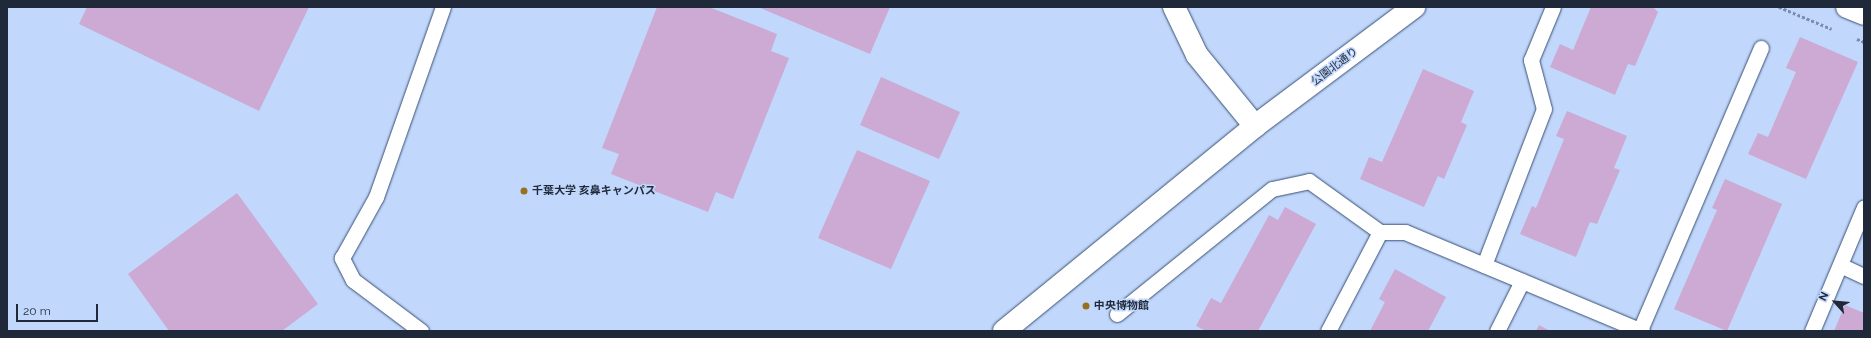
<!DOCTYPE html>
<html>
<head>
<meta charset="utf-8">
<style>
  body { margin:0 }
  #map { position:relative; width:1871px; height:338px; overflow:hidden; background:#c1d7fb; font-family:Raleway,"Noto Sans JP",sans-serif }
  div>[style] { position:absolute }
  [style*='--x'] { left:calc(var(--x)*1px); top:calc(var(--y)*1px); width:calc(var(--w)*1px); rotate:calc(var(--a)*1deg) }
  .building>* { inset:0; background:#ccaad3 }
  .path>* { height:2.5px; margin-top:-1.25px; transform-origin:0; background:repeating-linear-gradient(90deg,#7c8da9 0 3px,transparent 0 5px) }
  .roads { filter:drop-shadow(0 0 1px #384f74) drop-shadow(0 0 1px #384f74) }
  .service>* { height:15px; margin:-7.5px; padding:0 7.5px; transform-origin:7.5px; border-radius:7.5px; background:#fff }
  .tertiary>* { height:22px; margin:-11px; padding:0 11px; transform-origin:11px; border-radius:11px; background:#fff }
  .dots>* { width:11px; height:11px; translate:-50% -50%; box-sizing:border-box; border:2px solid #c1d7fb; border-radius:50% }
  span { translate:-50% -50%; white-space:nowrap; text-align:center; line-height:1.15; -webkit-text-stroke:3px #c1d7fb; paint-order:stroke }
  .street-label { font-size:11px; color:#1f293a }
  .poi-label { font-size:11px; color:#1f293a; font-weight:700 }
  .left { translate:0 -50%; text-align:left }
  .frame { position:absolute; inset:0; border:8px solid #1f293a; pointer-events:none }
  .north { position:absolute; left:1815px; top:282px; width:40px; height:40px; -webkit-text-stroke:3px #c1d7fb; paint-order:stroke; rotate:297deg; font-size:11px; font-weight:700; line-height:16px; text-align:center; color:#1f293a }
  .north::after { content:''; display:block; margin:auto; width:14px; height:18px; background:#1f293a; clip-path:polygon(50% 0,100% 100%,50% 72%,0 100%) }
  .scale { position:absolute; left:16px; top:304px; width:82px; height:18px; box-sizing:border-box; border:2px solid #1f293a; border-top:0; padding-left:5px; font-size:12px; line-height:14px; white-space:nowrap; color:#1f293a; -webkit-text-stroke:3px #c1d7fb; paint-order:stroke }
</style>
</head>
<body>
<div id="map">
  <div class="building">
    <div style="clip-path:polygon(87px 7px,309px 7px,259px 111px,79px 24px)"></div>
    <div style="clip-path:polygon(657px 7px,709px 7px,777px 34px,771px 51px,789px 58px,733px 199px,716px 192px,708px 212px,611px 174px,619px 154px,602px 148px)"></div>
    <div style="clip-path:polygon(758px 7px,890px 7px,870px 54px)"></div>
    <div style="clip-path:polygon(1591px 7px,1653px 7px,1658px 12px,1635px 66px,1628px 64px,1615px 95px,1550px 67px,1560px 44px,1573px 50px)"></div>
    <div style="clip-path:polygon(1800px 37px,1858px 62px,1806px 179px,1748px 154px,1758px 133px,1768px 137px,1796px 72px,1786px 68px)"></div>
    <div style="clip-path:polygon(1423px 69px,1474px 91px,1461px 122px,1467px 125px,1444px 179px,1438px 176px,1424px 207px,1360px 179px,1369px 157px,1382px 162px)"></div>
    <div style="clip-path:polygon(881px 77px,960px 112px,939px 159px,860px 125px)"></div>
    <div style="clip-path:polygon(1567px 111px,1627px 136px,1614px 168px,1620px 170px,1597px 224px,1590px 222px,1576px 257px,1520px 234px,1532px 206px,1536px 208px,1564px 139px,1556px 136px)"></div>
    <div style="clip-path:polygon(857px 150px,930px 181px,891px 269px,818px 238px)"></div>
    <div style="clip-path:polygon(1725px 179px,1782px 204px,1727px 331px,1674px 309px,1717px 210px,1712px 208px)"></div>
    <div style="clip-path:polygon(237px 193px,318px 304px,282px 331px,169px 331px,128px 274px)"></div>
    <div style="clip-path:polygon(1285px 207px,1316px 224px,1258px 331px,1206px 331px,1196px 326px,1211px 298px,1221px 303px,1269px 215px,1278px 220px)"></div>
    <div style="clip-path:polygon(1395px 269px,1446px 297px,1428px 331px,1370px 331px,1385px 302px,1379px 299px)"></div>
    <div style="clip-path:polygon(1845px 305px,1864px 313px,1864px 331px,1834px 331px)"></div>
    <div style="clip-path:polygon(1539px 325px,1550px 331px,1536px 331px)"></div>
  </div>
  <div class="path">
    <div style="--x:1779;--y:7;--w:57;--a:22.5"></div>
    <div style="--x:1857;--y:39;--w:8;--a:23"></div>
  </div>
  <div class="roads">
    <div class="service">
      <div style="--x:1484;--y:265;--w:167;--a:-69"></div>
      <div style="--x:1544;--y:109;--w:51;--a:-104.9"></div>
      <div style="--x:1531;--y:60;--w:57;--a:-67.5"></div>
      <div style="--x:1840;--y:265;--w:26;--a:25"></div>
      <div style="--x:1117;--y:314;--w:199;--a:-38.9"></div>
      <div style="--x:1272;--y:189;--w:38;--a:-12"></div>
      <div style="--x:1309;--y:181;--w:87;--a:35.7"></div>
      <div style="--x:1380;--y:232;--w:25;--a:0"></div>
      <div style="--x:1405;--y:232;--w:257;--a:22.7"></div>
      <div style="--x:1640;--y:330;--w:307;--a:-66.8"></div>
      <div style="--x:421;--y:331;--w:85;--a:-143.1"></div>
      <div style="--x:353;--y:280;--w:25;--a:-117"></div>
      <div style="--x:342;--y:258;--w:70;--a:-60.9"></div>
      <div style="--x:376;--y:197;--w:201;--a:-70.6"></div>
      <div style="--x:1328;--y:331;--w:112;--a:-62.3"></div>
      <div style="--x:1497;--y:331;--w:56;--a:-63.4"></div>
      <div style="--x:1812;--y:331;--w:134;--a:-67.2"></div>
    </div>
    <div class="tertiary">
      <div style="--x:1174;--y:7;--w:53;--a:64.4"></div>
      <div style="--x:1197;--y:55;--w:92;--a:50.8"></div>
      <div style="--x:1847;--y:7;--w:18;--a:22"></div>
      <div style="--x:1004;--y:331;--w:324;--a:-39.2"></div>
      <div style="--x:1255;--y:126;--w:199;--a:-36.8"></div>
    </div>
  </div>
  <div class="dots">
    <div style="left:524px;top:191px;background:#99701d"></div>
    <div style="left:1086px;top:306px;background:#99701d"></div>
  </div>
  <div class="street-label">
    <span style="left:1335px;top:67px;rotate:-37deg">公園北通り</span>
  </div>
  <div class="poi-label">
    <span class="left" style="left:532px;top:191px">千葉大学 亥鼻キャンパス</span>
    <span class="left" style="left:1094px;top:306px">中央博物館</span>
  </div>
  <div class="frame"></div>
  <div class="north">N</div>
  <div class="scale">20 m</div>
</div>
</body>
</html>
